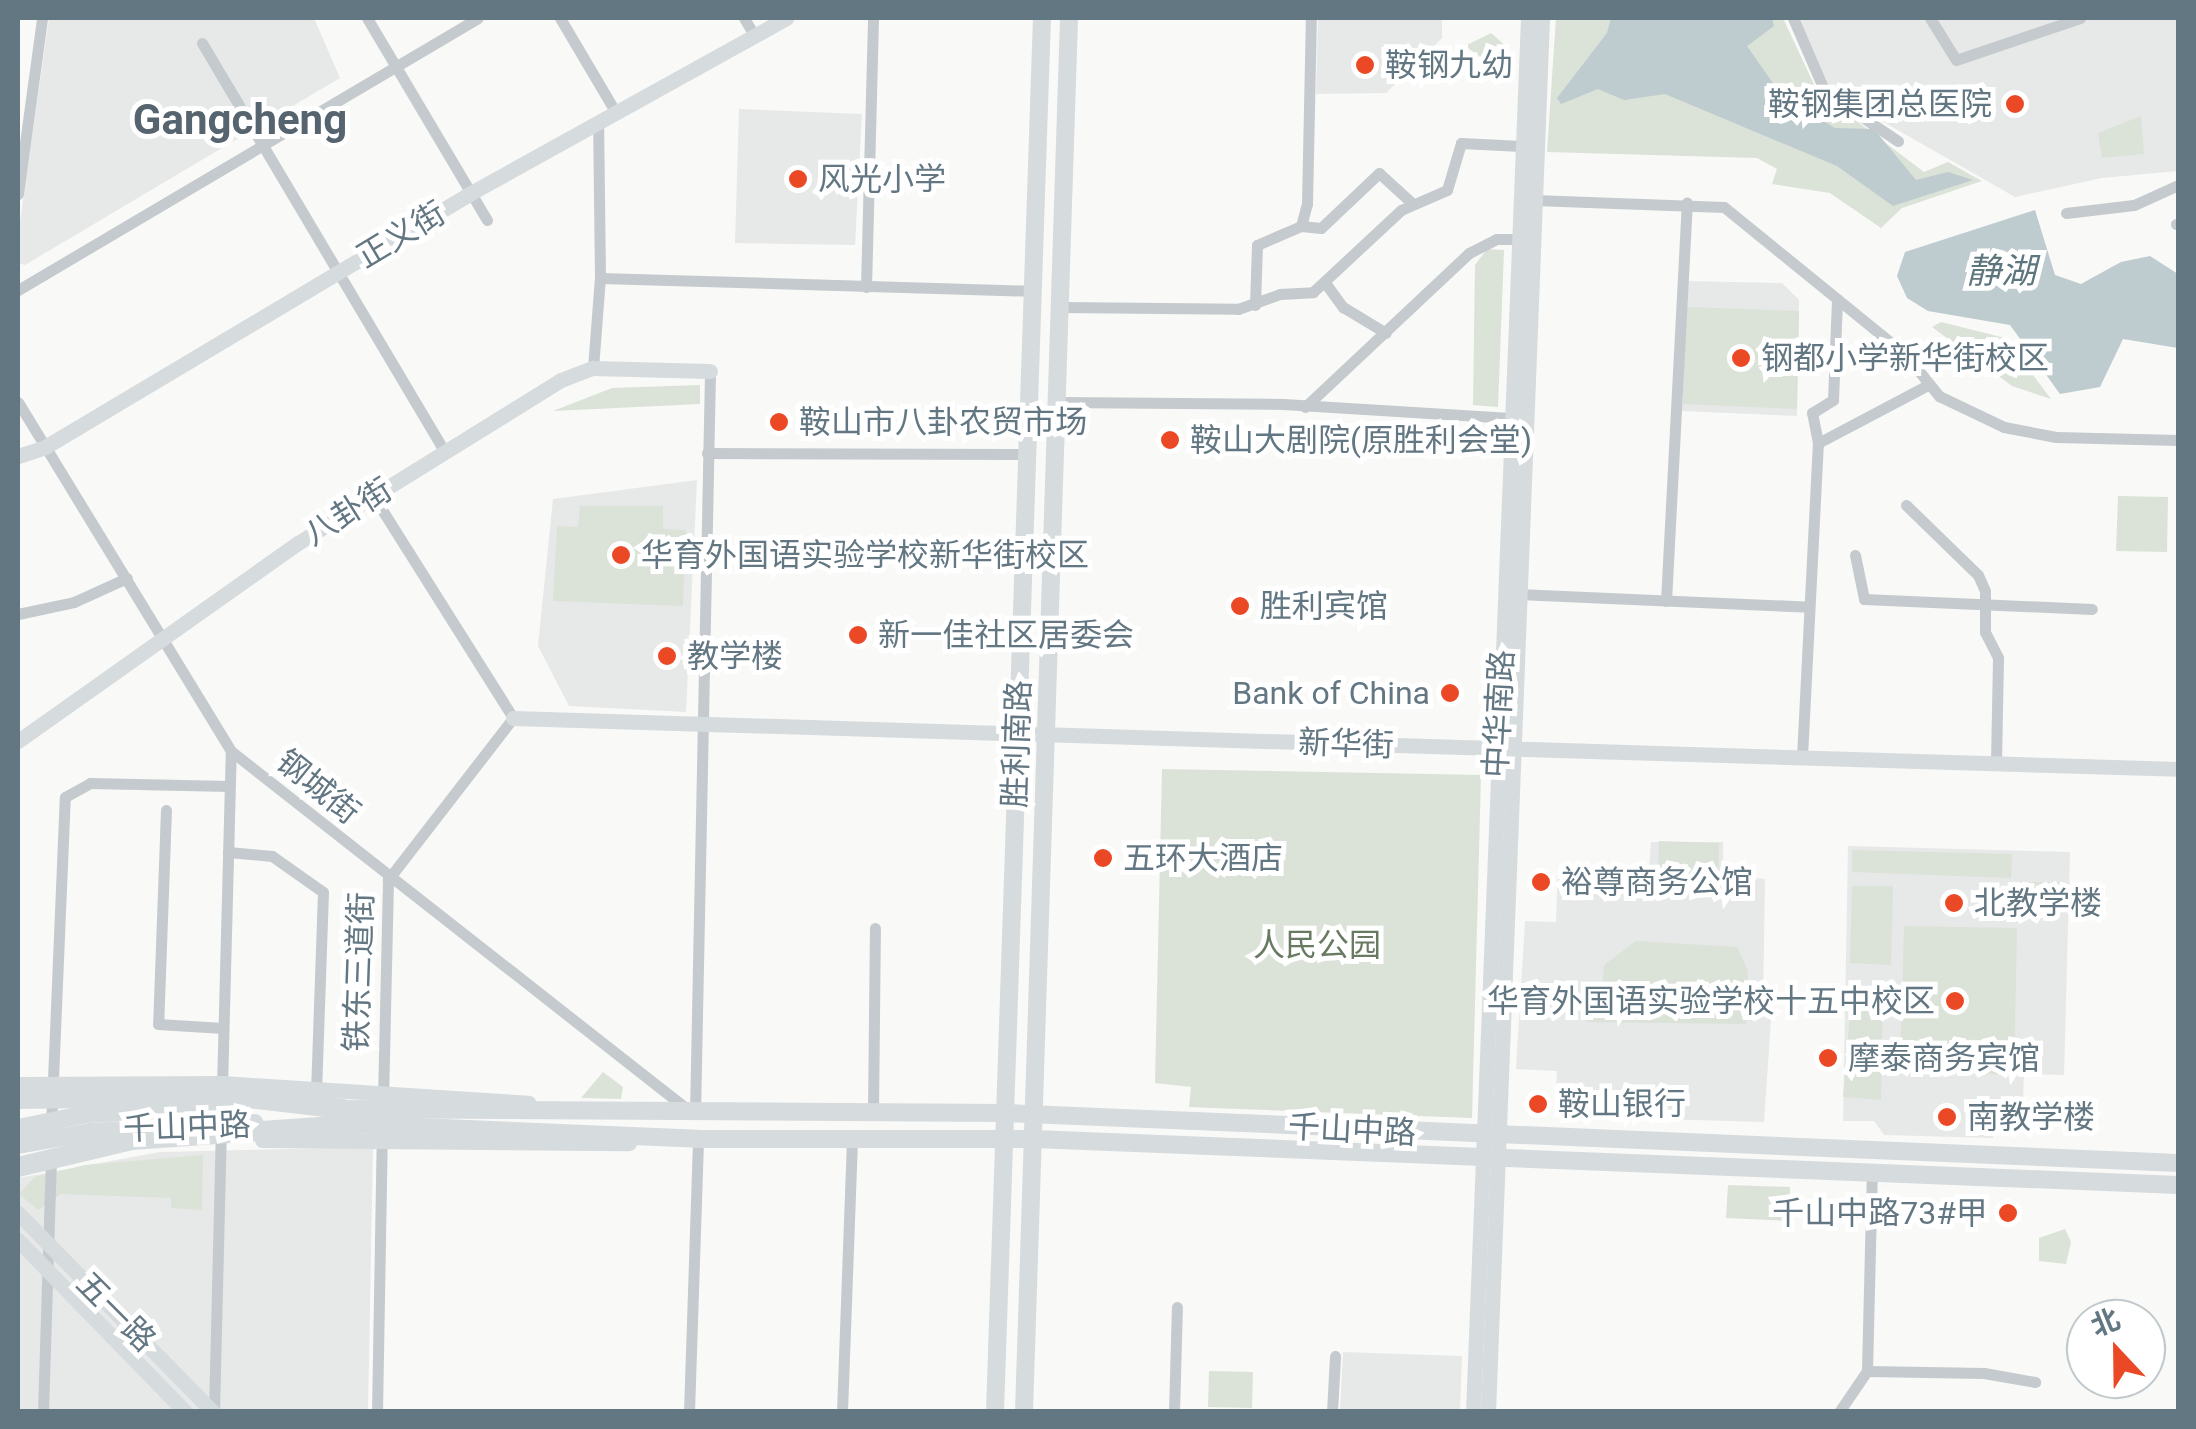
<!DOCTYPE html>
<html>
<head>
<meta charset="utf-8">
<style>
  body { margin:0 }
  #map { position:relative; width:2196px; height:1429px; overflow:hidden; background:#f9f9f7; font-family:Roboto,"Noto Sans SC",sans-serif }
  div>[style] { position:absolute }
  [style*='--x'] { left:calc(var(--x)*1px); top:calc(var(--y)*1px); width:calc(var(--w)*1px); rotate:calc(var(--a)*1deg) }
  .built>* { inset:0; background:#e7e9e8 }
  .green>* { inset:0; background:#dbe2d8 }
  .water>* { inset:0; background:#becbcf }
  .street>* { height:11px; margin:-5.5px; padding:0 5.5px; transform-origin:5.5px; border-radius:5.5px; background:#c4cacd }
  .secondary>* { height:15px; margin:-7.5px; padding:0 7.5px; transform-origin:7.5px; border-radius:7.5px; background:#d6dbde }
  .primary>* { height:18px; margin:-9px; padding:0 9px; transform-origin:9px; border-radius:9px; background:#d6dbde }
  .highway>* { height:20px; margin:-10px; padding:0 10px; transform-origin:10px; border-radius:10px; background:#d6dbde }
  .dots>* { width:28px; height:28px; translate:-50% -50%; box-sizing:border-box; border:5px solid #fff; border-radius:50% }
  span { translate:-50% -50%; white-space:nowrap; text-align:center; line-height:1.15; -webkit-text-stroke:10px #fff; paint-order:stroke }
  .poi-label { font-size:32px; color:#637783 }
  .left { translate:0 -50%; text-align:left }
  .right { translate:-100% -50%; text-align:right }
  .street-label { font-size:32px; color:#637783 }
  .park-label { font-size:32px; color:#687a62 }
  .water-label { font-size:35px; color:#5e767d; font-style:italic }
  .district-label { font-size:42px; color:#55646e; font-weight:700 }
  .frame { position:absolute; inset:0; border:20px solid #637783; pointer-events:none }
  .north { position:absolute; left:2066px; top:1299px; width:100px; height:100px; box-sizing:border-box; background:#fff; border:2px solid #c1c9cd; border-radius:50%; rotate:338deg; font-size:28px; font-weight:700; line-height:40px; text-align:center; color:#637783 }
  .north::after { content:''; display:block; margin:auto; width:35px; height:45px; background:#eb4925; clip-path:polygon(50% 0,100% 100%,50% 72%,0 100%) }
</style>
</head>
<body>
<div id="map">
  <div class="built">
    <div style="clip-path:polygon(49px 18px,314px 18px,340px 78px,25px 265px,18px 263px,18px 236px)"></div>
    <div style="clip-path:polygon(1318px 18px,1442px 18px,1442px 38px,1386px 93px,1316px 94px)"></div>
    <div style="clip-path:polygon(1793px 18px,2178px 18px,2178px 171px,2102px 178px,2015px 197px,1824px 88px)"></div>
    <div style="clip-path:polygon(739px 109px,862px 114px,855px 245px,735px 243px)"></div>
    <div style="clip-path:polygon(1686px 281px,1782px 283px,1799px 300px,1797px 416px,1682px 411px)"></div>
    <div style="clip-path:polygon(697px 480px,686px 712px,569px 706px,538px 646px,553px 499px)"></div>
    <div style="clip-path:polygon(1651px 842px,1723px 842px,1723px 876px,1765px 879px,1763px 1005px,1771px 1020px,1764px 1122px,1555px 1116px,1557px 1071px,1516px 1069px,1525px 921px,1556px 922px,1558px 866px,1649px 869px)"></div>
    <div style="clip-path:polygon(1848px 846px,2070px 852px,2064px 1075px,2024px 1074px,2023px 1101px,1995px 1101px,1993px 1138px,1884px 1135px,1874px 1121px,1843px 1121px)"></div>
    <div style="clip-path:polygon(373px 1147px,368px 1411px,18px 1412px,18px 1178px,160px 1152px)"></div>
    <div style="clip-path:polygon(1343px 1352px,1462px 1356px,1460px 1411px,1340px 1411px)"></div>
  </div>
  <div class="green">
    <div style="clip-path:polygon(1556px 18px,1783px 18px,1817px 91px,1924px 172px,1948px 162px,1982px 181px,1902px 208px,1881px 228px,1830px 193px,1772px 184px,1777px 169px,1757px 158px,1547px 152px)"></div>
    <div style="clip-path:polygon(1491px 33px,1508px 48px,1507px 76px,1465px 46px)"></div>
    <div style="clip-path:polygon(2141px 116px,2144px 154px,2102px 158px,2098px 133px)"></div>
    <div style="clip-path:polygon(1487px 249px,1504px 250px,1498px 407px,1473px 405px,1475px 265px)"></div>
    <div style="clip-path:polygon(1685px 307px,1799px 311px,1797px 409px,1683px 404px)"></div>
    <div style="clip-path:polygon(1941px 322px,2005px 338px,2051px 399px,2012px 386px,1932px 327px)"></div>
    <div style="clip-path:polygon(700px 385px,700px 404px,553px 411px,612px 388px)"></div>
    <div style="clip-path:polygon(2118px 496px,2168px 497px,2167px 552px,2116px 551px)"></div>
    <div style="clip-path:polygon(580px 506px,663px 506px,663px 529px,686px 530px,683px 606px,553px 601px,557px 526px,578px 527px)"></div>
    <div style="clip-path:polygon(1162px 769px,1481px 775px,1472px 1118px,1189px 1107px,1191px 1087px,1155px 1083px)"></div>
    <div style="clip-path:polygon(1659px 841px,1719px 843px,1718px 877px,1658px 875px)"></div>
    <div style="clip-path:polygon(1852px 850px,2012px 854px,2011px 878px,1852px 872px)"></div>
    <div style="clip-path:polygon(2028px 882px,2070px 883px,2069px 912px,2027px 911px)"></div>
    <div style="clip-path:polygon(1852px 886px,1893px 886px,1891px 965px,1850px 963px)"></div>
    <div style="clip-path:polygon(1904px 926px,2017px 928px,2014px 1075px,1900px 1070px)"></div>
    <div style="clip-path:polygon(1636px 941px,1737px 947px,1748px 971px,1746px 1024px,1586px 1022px,1580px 1003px,1601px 1004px,1604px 965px)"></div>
    <div style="clip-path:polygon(1851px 1003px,1883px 1004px,1881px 1100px,1843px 1097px)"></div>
    <div style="clip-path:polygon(603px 1072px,623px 1087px,621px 1099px,581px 1098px)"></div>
    <div style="clip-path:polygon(203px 1155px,202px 1210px,171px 1208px,171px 1198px,61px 1194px,38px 1210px,19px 1194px,35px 1177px,85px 1165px)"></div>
    <div style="clip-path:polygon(1728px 1185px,1790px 1187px,1789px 1221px,1726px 1218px)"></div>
    <div style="clip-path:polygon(2065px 1229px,2071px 1242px,2066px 1264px,2039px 1261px,2039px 1238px)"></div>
    <div style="clip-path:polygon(1209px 1371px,1253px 1372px,1252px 1408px,1208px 1407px)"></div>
  </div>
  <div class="water">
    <div style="clip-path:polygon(1611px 18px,1772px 18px,1774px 26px,1747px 46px,1782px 96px,1835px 128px,1874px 129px,1916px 180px,1948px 172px,1973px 180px,1893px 206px,1837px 166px,1665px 94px,1624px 100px,1598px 89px,1561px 104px,1557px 98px,1607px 33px)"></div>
    <div style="clip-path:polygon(2035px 210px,2055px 275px,2081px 284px,2121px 262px,2150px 256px,2178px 274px,2178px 348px,2123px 339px,2100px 387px,2060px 394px,2010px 325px,1928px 311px,1907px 298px,1897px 276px,1905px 252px)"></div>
  </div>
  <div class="street">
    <div style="--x:367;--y:18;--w:235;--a:59.3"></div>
    <div style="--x:560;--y:18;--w:108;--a:59.4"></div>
    <div style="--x:744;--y:18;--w:17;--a:59"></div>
    <div style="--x:1793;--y:18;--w:81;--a:66.6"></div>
    <div style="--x:1825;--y:92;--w:88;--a:33.9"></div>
    <div style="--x:1930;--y:18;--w:49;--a:58.2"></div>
    <div style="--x:1956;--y:60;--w:131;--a:-18.7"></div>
    <div style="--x:202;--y:43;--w:476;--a:59.3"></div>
    <div style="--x:18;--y:194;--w:178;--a:-82.2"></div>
    <div style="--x:1534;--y:200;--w:190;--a:2.1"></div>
    <div style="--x:1724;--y:207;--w:235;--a:39.1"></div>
    <div style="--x:1906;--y:355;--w:53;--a:51.2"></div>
    <div style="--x:1939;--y:396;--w:72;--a:25.5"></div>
    <div style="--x:2004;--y:427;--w:53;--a:10.9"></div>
    <div style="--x:2056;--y:437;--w:122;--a:1.4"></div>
    <div style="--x:2066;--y:213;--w:68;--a:-6.7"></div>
    <div style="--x:2134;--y:205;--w:48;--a:-24.4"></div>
    <div style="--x:2176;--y:224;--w:2;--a:0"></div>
    <div style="--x:1301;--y:226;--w:20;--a:6"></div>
    <div style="--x:1321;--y:228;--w:80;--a:-43.5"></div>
    <div style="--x:1379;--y:173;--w:46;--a:42.4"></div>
    <div style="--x:600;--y:278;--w:435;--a:1.7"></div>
    <div style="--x:1326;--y:284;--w:29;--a:54"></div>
    <div style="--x:1343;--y:307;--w:50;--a:31.2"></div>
    <div style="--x:866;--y:287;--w:269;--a:-88.5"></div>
    <div style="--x:18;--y:290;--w:534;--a:-30.6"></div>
    <div style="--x:1255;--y:305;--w:60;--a:-88.1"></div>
    <div style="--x:1257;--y:245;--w:48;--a:-23.4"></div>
    <div style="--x:1301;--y:226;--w:23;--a:-75"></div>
    <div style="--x:1307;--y:204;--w:186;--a:-88.8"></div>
    <div style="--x:1061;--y:307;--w:177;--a:0.6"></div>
    <div style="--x:1238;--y:309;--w:45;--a:-19.7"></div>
    <div style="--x:1280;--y:294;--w:33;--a:-3"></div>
    <div style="--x:1313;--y:292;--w:120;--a:-43"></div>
    <div style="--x:1401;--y:210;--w:50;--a:-23.5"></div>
    <div style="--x:1447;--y:190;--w:49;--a:-73.4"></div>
    <div style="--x:1461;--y:143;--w:60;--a:2.9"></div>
    <div style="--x:593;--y:368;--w:90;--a:-85.6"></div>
    <div style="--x:600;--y:278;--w:156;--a:-90.7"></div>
    <div style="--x:18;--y:402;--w:409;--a:58.6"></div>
    <div style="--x:231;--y:751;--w:580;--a:38.14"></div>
    <div style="--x:1058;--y:402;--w:225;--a:0.5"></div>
    <div style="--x:1283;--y:404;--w:228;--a:3.5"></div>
    <div style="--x:1305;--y:407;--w:225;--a:-43.2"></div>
    <div style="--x:1469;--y:253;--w:30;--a:-27"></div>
    <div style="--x:1496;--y:239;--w:21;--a:0"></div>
    <div style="--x:1818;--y:443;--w:124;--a:-27.8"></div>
    <div style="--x:707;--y:453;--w:323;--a:0.2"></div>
    <div style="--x:374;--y:497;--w:261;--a:57.8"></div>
    <div style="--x:513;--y:718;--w:205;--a:127.7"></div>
    <div style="--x:388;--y:880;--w:220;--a:91.3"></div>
    <div style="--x:1906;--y:505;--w:100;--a:44.2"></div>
    <div style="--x:1978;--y:575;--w:17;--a:66"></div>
    <div style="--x:1985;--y:591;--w:41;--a:90"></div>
    <div style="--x:1985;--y:632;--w:29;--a:63"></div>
    <div style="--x:1998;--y:658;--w:105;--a:91.1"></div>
    <div style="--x:1855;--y:555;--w:45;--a:78.4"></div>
    <div style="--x:1864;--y:599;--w:228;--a:2.5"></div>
    <div style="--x:1517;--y:594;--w:292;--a:2.5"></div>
    <div style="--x:1666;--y:601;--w:399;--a:-87"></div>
    <div style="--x:18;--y:614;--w:57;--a:-12.1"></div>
    <div style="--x:74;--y:602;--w:58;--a:-24.4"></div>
    <div style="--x:1802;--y:757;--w:314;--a:-87.1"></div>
    <div style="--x:1818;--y:443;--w:31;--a:-101"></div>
    <div style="--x:1812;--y:413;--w:25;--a:-32"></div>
    <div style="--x:1833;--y:400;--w:101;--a:-87.7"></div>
    <div style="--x:166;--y:810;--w:214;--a:92.1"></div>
    <div style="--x:158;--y:1024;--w:65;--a:3.5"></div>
    <div style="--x:228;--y:852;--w:44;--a:5.2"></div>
    <div style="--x:272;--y:856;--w:62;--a:35.2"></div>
    <div style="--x:323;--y:892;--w:197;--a:92"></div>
    <div style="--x:222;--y:1087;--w:336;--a:-88.5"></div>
    <div style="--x:873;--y:1113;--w:185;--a:-89.4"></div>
    <div style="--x:695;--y:1114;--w:743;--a:-88.84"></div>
    <div style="--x:51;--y:1127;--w:330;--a:-87.6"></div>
    <div style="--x:65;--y:797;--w:29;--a:-29"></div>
    <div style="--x:90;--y:783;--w:139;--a:1.2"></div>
    <div style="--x:1867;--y:1371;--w:117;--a:1"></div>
    <div style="--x:1984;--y:1373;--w:52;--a:10"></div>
    <div style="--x:43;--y:1412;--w:256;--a:-88.2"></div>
    <div style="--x:214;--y:1412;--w:282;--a:-88.6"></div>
    <div style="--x:377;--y:1412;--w:279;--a:-89"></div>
    <div style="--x:689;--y:1412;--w:273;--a:-88.1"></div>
    <div style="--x:842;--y:1412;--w:275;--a:-87.9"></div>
    <div style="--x:1174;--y:1412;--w:105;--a:-88.4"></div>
    <div style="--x:1332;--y:1412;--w:56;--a:-86.9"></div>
    <div style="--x:1839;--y:1412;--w:50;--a:-55.7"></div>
    <div style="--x:1867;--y:1371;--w:201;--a:-88.6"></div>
  </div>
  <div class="secondary">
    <div style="--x:18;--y:456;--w:28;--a:-18"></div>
    <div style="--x:45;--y:447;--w:494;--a:-30.8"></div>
    <div style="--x:469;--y:194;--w:363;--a:-29"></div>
    <div style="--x:513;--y:718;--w:1666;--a:1.75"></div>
    <div style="--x:18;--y:741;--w:343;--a:-35.3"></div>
    <div style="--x:298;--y:543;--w:309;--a:-31.8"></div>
    <div style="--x:561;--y:380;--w:34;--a:-21"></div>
    <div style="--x:593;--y:368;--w:117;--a:1.5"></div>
    <div style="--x:18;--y:1084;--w:204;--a:-0.3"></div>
    <div style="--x:222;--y:1083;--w:307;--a:3.7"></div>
    <div style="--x:262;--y:1140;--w:367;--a:0.5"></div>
    <div style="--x:18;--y:1213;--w:279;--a:45.6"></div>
    <div style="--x:18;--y:1240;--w:240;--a:45.8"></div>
    <div style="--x:1473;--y:1412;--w:1395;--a:-87.74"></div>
    <div style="--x:1488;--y:1412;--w:1395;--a:-87.78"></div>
  </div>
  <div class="primary">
    <div style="--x:330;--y:1109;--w:676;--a:0.34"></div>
    <div style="--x:1006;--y:1113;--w:1173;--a:2.44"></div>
    <div style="--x:346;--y:1124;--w:352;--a:2.4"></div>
    <div style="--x:698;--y:1139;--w:336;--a:0"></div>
    <div style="--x:1034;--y:1139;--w:1145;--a:2.3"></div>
    <div style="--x:18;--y:1128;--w:70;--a:-11.5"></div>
    <div style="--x:87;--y:1114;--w:147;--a:-3.1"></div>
    <div style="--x:18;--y:1145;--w:73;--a:-10.2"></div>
    <div style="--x:90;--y:1132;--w:165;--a:-3.1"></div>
    <div style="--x:995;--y:1412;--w:1395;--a:-88.07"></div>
    <div style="--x:1024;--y:1412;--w:1395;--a:-88.15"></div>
  </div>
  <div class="highway">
    <div style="--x:18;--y:1099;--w:213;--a:-0.8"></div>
    <div style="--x:231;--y:1096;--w:113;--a:6.6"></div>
    <div style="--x:18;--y:1167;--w:117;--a:-13.3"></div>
    <div style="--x:132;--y:1140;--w:227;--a:-4"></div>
  </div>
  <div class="dots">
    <div style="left:1365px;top:65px;background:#eb4925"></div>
    <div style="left:2015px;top:104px;background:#eb4925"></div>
    <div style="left:798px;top:179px;background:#eb4925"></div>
    <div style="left:1741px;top:358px;background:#eb4925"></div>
    <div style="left:779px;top:422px;background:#eb4925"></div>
    <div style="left:1170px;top:440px;background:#eb4925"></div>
    <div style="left:621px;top:555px;background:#eb4925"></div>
    <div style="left:1240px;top:606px;background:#eb4925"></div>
    <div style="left:858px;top:635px;background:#eb4925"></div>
    <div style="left:667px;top:656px;background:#eb4925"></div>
    <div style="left:1450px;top:693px;background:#eb4925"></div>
    <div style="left:1103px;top:858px;background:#eb4925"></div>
    <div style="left:1541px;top:882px;background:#eb4925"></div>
    <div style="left:1954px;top:903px;background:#eb4925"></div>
    <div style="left:1955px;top:1001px;background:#eb4925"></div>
    <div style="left:1828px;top:1058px;background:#eb4925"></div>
    <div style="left:1538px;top:1104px;background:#eb4925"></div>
    <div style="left:1947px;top:1117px;background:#eb4925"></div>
    <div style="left:2008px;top:1213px;background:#eb4925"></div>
  </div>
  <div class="poi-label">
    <span class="left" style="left:1385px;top:65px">鞍钢九幼</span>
    <span class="right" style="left:1992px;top:104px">鞍钢集团总医院</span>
    <span class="left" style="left:818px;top:179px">风光小学</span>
    <span class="left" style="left:1761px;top:358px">钢都小学新华街校区</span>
    <span class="left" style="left:799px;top:422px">鞍山市八卦农贸市场</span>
    <span class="left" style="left:1190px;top:440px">鞍山大剧院(原胜利会堂)</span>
    <span class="left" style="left:641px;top:555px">华育外国语实验学校新华街校区</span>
    <span class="left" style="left:1260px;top:606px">胜利宾馆</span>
    <span class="left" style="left:878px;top:635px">新一佳社区居委会</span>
    <span class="left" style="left:687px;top:656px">教学楼</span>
    <span class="right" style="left:1430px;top:693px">Bank of China</span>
    <span class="left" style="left:1123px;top:858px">五环大酒店</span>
    <span class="left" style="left:1561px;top:882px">裕尊商务公馆</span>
    <span class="left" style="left:1974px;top:903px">北教学楼</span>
    <span class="right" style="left:1935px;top:1001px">华育外国语实验学校十五中校区</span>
    <span class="left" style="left:1848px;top:1058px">摩泰商务宾馆</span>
    <span class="left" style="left:1558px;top:1104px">鞍山银行</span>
    <span class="left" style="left:1967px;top:1117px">南教学楼</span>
    <span class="right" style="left:1988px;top:1213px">千山中路73#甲</span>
  </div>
  <div class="street-label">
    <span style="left:401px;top:235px;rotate:-31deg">正义街</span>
    <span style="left:348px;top:512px;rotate:-32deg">八卦街</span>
    <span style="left:1499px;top:714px;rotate:-87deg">中华南路</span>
    <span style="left:1017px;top:744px;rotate:-88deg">胜利南路</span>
    <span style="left:1346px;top:744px;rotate:2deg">新华街</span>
    <span style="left:318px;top:787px;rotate:39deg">钢城街</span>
    <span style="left:359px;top:972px;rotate:-88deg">铁东三道街</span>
    <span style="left:187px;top:1127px;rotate:-2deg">千山中路</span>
    <span style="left:1352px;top:1130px;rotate:3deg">千山中路</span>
    <span style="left:116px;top:1312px;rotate:45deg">五一路</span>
  </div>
  <div class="park-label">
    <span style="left:1317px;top:945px">人民公园</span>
  </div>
  <div class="water-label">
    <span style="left:2001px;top:272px">静湖</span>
  </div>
  <div class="district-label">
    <span style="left:240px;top:120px">Gangcheng</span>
  </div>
  <div class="frame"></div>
  <div class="north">北</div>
</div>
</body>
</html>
